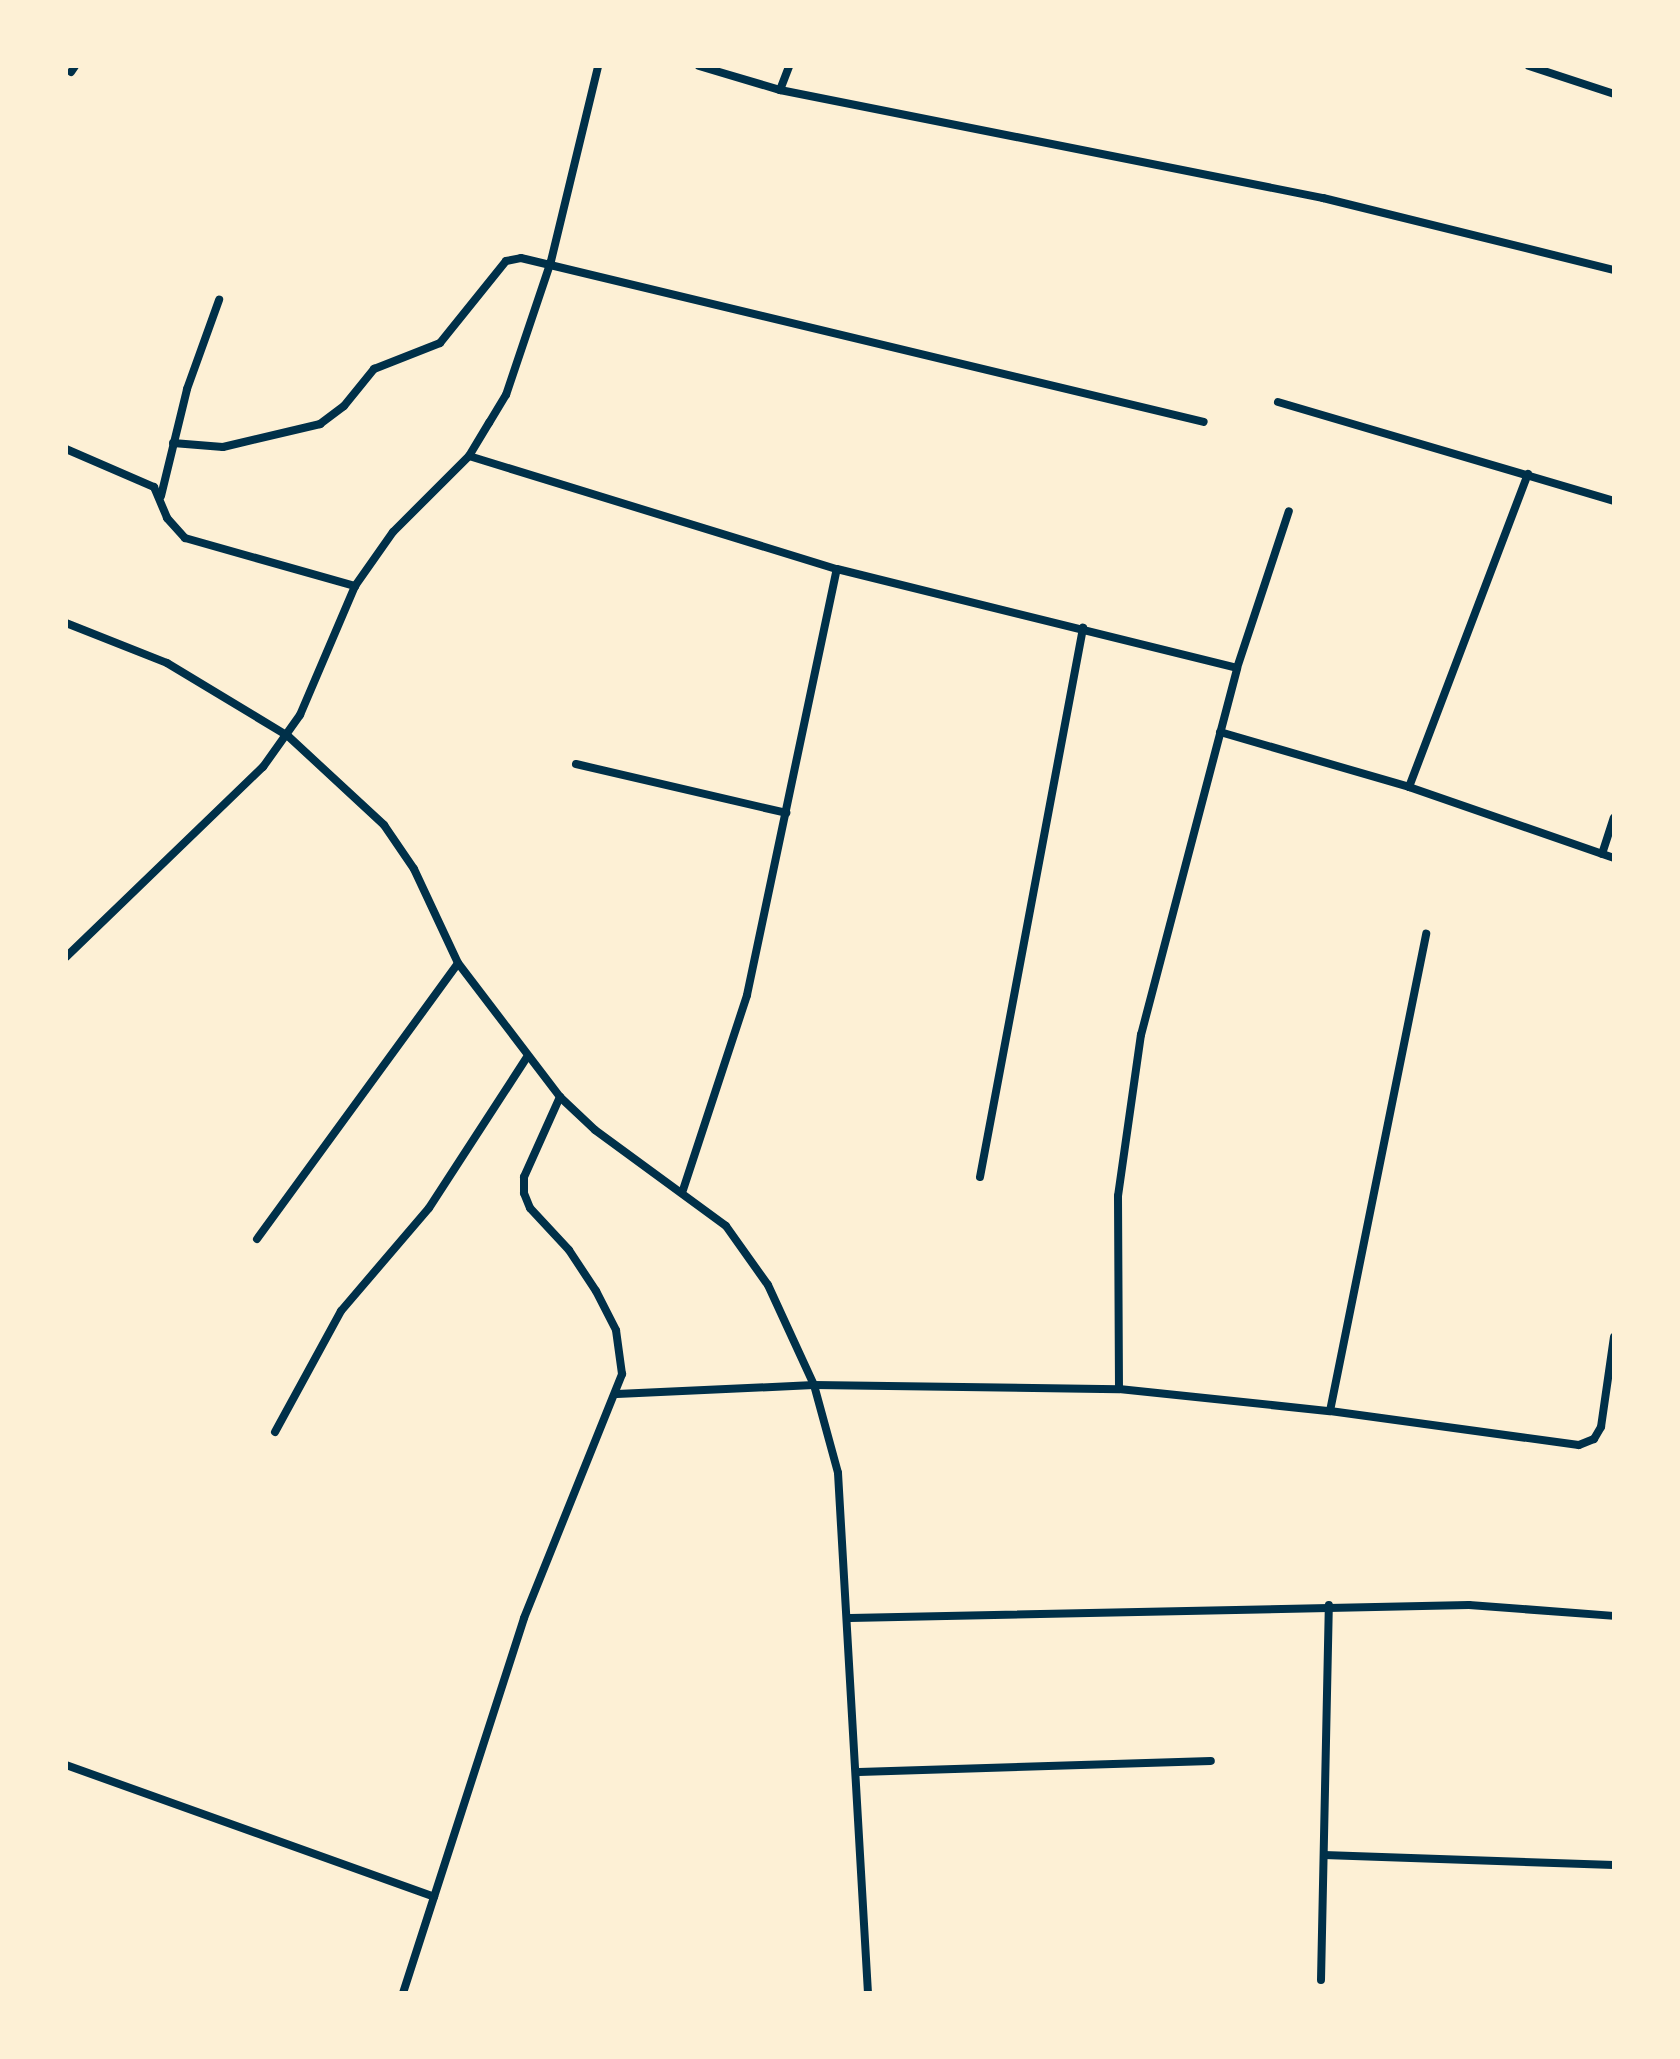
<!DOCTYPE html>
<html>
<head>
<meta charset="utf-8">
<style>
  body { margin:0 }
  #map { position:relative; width:1680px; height:2059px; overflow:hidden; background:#fdf0d5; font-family:Lato,sans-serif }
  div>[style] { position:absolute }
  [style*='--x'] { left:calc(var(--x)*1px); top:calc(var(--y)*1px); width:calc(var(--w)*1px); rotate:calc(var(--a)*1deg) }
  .minor>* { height:8px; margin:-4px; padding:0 4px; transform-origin:4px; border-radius:4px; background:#003049 }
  span { translate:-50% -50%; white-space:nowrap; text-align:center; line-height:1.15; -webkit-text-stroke:8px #fdf0d5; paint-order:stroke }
  .frame { position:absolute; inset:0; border:68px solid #fdf0d5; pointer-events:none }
</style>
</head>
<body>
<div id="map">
  <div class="minor">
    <div style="--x:699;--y:66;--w:84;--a:16.5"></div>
    <div style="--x:780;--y:90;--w:26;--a:-69"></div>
    <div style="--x:1529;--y:66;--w:89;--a:18.2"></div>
    <div style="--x:71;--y:72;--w:7;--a:-56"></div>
    <div style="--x:780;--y:90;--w:554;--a:11.25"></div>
    <div style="--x:1323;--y:198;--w:300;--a:13.9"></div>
    <div style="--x:1278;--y:402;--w:350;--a:16.4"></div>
    <div style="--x:173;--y:443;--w:50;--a:4.6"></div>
    <div style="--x:223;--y:447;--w:100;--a:-13.3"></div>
    <div style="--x:320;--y:424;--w:30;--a:-37"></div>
    <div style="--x:344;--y:406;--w:48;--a:-51"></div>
    <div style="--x:374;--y:369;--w:71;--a:-21.5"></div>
    <div style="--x:440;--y:343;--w:105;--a:-51.2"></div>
    <div style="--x:506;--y:261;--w:15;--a:-11"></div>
    <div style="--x:521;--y:258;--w:702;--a:13.5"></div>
    <div style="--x:66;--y:449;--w:96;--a:23.4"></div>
    <div style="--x:154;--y:487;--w:34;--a:67"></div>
    <div style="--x:167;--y:518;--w:27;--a:48"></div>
    <div style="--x:185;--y:538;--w:177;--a:15.8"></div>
    <div style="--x:469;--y:456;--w:385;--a:17.1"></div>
    <div style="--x:837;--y:569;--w:412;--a:13.9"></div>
    <div style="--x:161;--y:496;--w:110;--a:-76.3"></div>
    <div style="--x:187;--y:389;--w:95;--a:-70.2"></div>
    <div style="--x:66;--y:623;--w:109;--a:21.6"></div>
    <div style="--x:167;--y:663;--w:141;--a:31.1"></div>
    <div style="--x:288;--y:736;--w:131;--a:42.8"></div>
    <div style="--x:384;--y:825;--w:53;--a:55.7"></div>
    <div style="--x:414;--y:869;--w:104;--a:64.9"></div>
    <div style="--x:458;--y:963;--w:168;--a:52.7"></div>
    <div style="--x:560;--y:1097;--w:48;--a:43.3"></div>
    <div style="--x:595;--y:1130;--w:162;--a:36.2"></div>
    <div style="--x:726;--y:1226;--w:72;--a:54.6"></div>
    <div style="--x:768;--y:1285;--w:110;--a:65.3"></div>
    <div style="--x:814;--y:1385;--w:91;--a:74.7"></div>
    <div style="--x:838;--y:1473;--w:521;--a:86.7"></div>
    <div style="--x:1220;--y:732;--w:197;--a:16.2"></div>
    <div style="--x:1409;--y:787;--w:217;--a:19.1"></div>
    <div style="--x:576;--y:764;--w:216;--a:13.1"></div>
    <div style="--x:1409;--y:787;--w:335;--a:-69.2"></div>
    <div style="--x:1602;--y:854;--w:38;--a:-72"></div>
    <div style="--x:66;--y:957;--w:274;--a:-44"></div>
    <div style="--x:263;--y:767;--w:64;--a:-54.6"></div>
    <div style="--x:300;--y:715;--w:140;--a:-66.9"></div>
    <div style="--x:355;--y:586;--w:66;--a:-54.9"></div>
    <div style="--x:393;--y:532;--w:107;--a:-45"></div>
    <div style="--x:469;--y:456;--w:39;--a:-59"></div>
    <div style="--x:489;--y:423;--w:33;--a:-59"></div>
    <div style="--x:506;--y:395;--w:141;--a:-71.4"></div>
    <div style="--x:551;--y:261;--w:201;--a:-76.4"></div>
    <div style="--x:980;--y:1177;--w:559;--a:-79.37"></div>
    <div style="--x:683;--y:1190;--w:205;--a:-71.8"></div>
    <div style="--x:747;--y:995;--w:435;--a:-78.1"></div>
    <div style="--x:257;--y:1239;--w:341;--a:-53.9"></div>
    <div style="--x:1119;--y:1389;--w:193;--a:-90.3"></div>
    <div style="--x:1118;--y:1196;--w:163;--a:-81.9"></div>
    <div style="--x:1141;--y:1035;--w:379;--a:-75.3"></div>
    <div style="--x:1237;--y:668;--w:165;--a:-71.7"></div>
    <div style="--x:617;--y:1394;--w:197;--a:-2.6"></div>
    <div style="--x:814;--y:1385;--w:305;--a:0.8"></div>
    <div style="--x:1119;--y:1389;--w:212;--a:6"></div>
    <div style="--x:1330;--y:1411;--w:251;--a:7.8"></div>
    <div style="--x:1579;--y:1445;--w:16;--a:-22"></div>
    <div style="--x:1594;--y:1439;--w:14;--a:-60"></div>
    <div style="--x:1601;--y:1427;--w:91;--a:-81.8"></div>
    <div style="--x:1330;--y:1411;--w:487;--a:-78.6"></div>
    <div style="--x:275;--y:1432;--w:138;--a:-61.4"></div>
    <div style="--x:341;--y:1311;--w:135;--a:-49.5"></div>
    <div style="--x:429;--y:1208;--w:180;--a:-57"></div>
    <div style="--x:850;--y:1618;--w:619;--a:-1.2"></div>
    <div style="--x:1469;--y:1605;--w:145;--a:4.3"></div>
    <div style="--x:66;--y:1765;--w:391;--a:19.7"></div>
    <div style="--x:859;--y:1772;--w:352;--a:-1.8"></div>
    <div style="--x:1324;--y:1855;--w:290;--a:2"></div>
    <div style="--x:1321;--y:1980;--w:375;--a:-88.8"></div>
    <div style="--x:403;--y:1993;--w:394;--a:-72.1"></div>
    <div style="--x:524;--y:1618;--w:263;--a:-68.1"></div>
    <div style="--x:622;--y:1374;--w:44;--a:-97.8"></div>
    <div style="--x:616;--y:1330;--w:44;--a:-117.1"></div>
    <div style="--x:596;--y:1291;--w:49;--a:-123.4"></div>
    <div style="--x:569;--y:1250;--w:57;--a:-132.9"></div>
    <div style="--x:530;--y:1208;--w:16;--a:-112"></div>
    <div style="--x:524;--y:1193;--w:16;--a:-90"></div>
    <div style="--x:524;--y:1177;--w:88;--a:-65.8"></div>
  </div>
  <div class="frame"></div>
</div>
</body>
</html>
